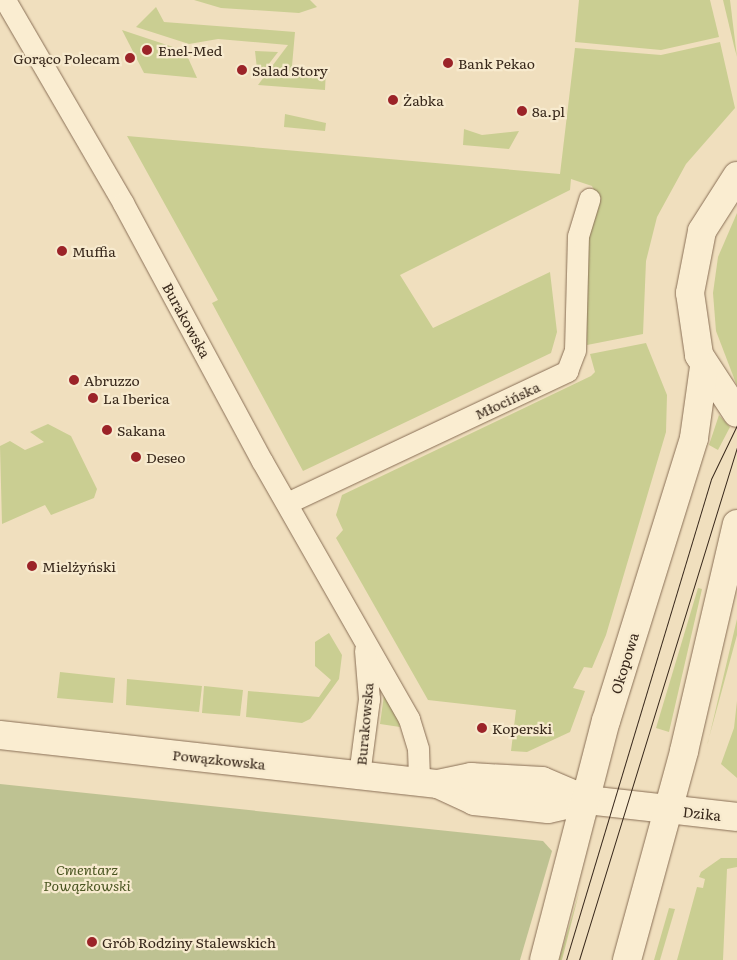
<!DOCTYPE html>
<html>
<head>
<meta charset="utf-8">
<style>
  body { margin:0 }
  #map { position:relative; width:737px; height:960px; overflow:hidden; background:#f0dfbe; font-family:Literata,serif }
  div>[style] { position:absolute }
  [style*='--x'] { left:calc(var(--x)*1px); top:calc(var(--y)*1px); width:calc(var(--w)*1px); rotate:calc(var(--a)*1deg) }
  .green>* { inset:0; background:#cace92 }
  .cemetery>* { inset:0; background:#bec292 }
  .roads { filter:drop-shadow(0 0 1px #896f56) drop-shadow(0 0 1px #896f56) }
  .minor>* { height:21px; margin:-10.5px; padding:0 10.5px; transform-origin:10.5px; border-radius:10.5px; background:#faedd1 }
  .tertiary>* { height:28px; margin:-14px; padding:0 14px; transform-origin:14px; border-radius:14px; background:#faedd1 }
  .secondary>* { height:28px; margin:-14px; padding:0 14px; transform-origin:14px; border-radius:14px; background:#faedd1 }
  .tram>* { height:1px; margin:-0.5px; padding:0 0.5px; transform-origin:0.5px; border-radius:0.5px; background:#38281b }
  .dots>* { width:14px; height:14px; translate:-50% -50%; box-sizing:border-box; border:2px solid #f7eace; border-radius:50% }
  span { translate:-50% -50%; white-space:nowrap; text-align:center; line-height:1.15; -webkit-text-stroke:4.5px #f7eace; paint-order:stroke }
  .poi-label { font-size:14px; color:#38281b }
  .left { translate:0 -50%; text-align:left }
  .right { translate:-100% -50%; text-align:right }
  .street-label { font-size:14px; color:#38281b }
  .park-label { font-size:14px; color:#4a5521; font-style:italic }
</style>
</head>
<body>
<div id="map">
  <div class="green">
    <div style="clip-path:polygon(194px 0,310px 0,317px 7px,299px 13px,221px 8px)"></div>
    <div style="clip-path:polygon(579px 0,710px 0,719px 37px,661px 50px,575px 42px)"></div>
    <div style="clip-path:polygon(723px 0,730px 0,737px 57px,734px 46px)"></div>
    <div style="clip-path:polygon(156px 7px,164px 22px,295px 32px,292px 66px,326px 69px,325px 90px,258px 85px,288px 45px,218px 39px,189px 44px,136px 27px)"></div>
    <div style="clip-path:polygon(122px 30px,185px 51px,197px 78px,144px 73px)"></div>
    <div style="clip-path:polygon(720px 42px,735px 108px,686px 164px,657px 217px,646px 261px,643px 334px,587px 345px,586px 244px,599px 201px,592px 186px,571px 179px,570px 190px,400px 275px,433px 328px,550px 272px,557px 332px,551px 353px,303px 471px,212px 303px,218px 300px,127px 136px,560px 174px,575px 48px,661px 55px)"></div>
    <div style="clip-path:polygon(255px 51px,278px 52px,258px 78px)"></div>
    <div style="clip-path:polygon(285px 114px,326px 123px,325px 131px,284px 127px)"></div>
    <div style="clip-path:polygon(464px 129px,482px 135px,519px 131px,509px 149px,463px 145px)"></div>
    <div style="clip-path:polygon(737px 213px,737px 386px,716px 331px,713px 293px,718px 257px)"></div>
    <div style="clip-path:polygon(646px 343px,667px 395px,666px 432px,606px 635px,592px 668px,584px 667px,573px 688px,585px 691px,570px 732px,527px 752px,511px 751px,516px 710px,428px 700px,336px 538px,343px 530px,336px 515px,342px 495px,591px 376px,595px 372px,590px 354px)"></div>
    <div style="clip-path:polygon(719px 415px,730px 427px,718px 450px,709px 445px)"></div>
    <div style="clip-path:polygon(48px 424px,71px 436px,97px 489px,94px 498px,51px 515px,45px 505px,2px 524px,0 446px,10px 441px,25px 450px,44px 442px,30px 432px)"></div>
    <div style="clip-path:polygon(698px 588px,702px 589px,669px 732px,656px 728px)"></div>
    <div style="clip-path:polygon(737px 619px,737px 635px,707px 745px,708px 742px)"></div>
    <div style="clip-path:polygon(329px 633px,342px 655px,339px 679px,310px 719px,302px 723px,246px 717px,248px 691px,319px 697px,331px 680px,315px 666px,315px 642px)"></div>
    <div style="clip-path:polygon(60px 672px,115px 678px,113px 703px,57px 698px)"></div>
    <div style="clip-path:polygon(127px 679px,202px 686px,199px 712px,126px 705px)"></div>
    <div style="clip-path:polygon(204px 686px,243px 690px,240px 716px,202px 713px)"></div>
    <div style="clip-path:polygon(384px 695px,397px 717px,400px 727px,380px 724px)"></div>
    <div style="clip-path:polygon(737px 701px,737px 778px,721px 764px,734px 728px)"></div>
    <div style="clip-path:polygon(721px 858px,737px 858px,737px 867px,727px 869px,723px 960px,677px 960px,697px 887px,703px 888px,705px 879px,699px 877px,701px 872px)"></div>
    <div style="clip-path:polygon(582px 881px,562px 960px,559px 960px,580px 889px)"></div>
    <div style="clip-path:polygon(669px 908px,675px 909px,660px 960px,654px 960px)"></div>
  </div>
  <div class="cemetery">
    <div style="clip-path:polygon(0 784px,543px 841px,552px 851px,520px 960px,0 960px)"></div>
  </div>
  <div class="roads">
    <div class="minor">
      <div style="--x:5;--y:0;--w:235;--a:59.8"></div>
      <div style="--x:123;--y:203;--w:293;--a:61.7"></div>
      <div style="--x:262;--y:461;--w:297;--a:60.3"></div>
      <div style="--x:409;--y:719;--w:31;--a:73"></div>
      <div style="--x:418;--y:749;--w:33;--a:88"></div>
      <div style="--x:287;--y:503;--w:310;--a:-25.2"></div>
      <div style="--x:567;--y:371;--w:22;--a:-69"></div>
      <div style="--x:575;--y:350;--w:114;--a:-88.5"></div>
      <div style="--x:578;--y:236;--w:39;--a:-73"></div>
      <div style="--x:359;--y:775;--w:77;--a:-82.5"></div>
      <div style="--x:369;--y:699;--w:49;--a:-94.7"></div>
    </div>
    <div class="tertiary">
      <div style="--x:667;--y:809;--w:70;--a:6.5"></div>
    </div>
    <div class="secondary">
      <div style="--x:737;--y:176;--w:65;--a:122.5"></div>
      <div style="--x:702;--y:231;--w:63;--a:101"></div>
      <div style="--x:690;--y:293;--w:63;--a:81.7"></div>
      <div style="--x:699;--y:355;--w:69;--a:56.8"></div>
      <div style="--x:0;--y:735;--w:441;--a:6.4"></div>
      <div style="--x:438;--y:784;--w:40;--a:25"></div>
      <div style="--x:474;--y:801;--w:74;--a:6.2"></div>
      <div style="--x:548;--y:809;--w:40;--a:-13"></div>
      <div style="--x:438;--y:784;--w:34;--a:-12"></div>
      <div style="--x:471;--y:777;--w:71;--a:3.2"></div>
      <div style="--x:542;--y:781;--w:49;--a:22.9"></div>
      <div style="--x:587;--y:800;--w:81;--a:6.4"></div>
      <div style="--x:544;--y:960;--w:247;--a:-75.5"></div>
      <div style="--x:606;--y:721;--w:296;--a:-72.7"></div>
      <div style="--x:694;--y:438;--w:72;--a:-82"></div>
      <div style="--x:627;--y:960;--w:217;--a:-74.7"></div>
      <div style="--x:684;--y:751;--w:233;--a:-76.9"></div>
    </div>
  </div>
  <div class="tram">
    <div style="--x:566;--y:960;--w:502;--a:-73.22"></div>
    <div style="--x:711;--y:479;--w:60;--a:-64.3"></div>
    <div style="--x:579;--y:960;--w:537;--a:-72.88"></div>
  </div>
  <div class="dots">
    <div style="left:147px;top:50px;background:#9b2328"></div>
    <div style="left:130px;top:58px;background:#9b2328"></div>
    <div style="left:448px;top:63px;background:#9b2328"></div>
    <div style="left:242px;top:70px;background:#9b2328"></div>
    <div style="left:393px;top:100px;background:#9b2328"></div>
    <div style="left:522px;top:111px;background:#9b2328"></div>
    <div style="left:62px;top:251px;background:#9b2328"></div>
    <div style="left:74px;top:380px;background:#9b2328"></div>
    <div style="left:93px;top:398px;background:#9b2328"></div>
    <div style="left:107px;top:430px;background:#9b2328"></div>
    <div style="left:136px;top:457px;background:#9b2328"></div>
    <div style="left:32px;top:566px;background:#9b2328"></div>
    <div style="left:482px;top:728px;background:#9b2328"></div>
    <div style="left:92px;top:942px;background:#9b2328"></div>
  </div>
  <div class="poi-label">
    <span class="left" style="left:158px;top:50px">Enel-Med</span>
    <span class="right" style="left:120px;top:58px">Gorąco Polecam</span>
    <span class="left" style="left:458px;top:63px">Bank Pekao</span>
    <span class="left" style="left:252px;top:70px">Salad Story</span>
    <span class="left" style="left:403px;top:100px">Żabka</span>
    <span class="left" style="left:532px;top:111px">8a.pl</span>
    <span class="left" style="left:72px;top:251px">Muffia</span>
    <span class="left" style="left:84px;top:380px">Abruzzo</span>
    <span class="left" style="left:103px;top:398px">La Iberica</span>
    <span class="left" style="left:117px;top:430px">Sakana</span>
    <span class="left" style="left:146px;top:457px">Deseo</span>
    <span class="left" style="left:42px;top:566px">Mielżyński</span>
    <span class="left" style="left:492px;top:728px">Koperski</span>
    <span class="left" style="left:102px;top:942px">Grób Rodziny Stalewskich</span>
  </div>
  <div class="street-label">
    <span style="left:187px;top:320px;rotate:61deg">Burakowska</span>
    <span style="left:507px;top:400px;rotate:-25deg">Młocińska</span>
    <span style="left:624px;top:663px;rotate:-73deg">Okopowa</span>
    <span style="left:364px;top:724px;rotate:-85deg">Burakowska</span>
    <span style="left:219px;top:759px;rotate:6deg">Powązkowska</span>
    <span style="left:702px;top:813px;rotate:6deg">Dzika</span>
  </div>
  <div class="park-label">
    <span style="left:87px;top:877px">Cmentarz<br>Powązkowski</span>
  </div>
</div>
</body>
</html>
